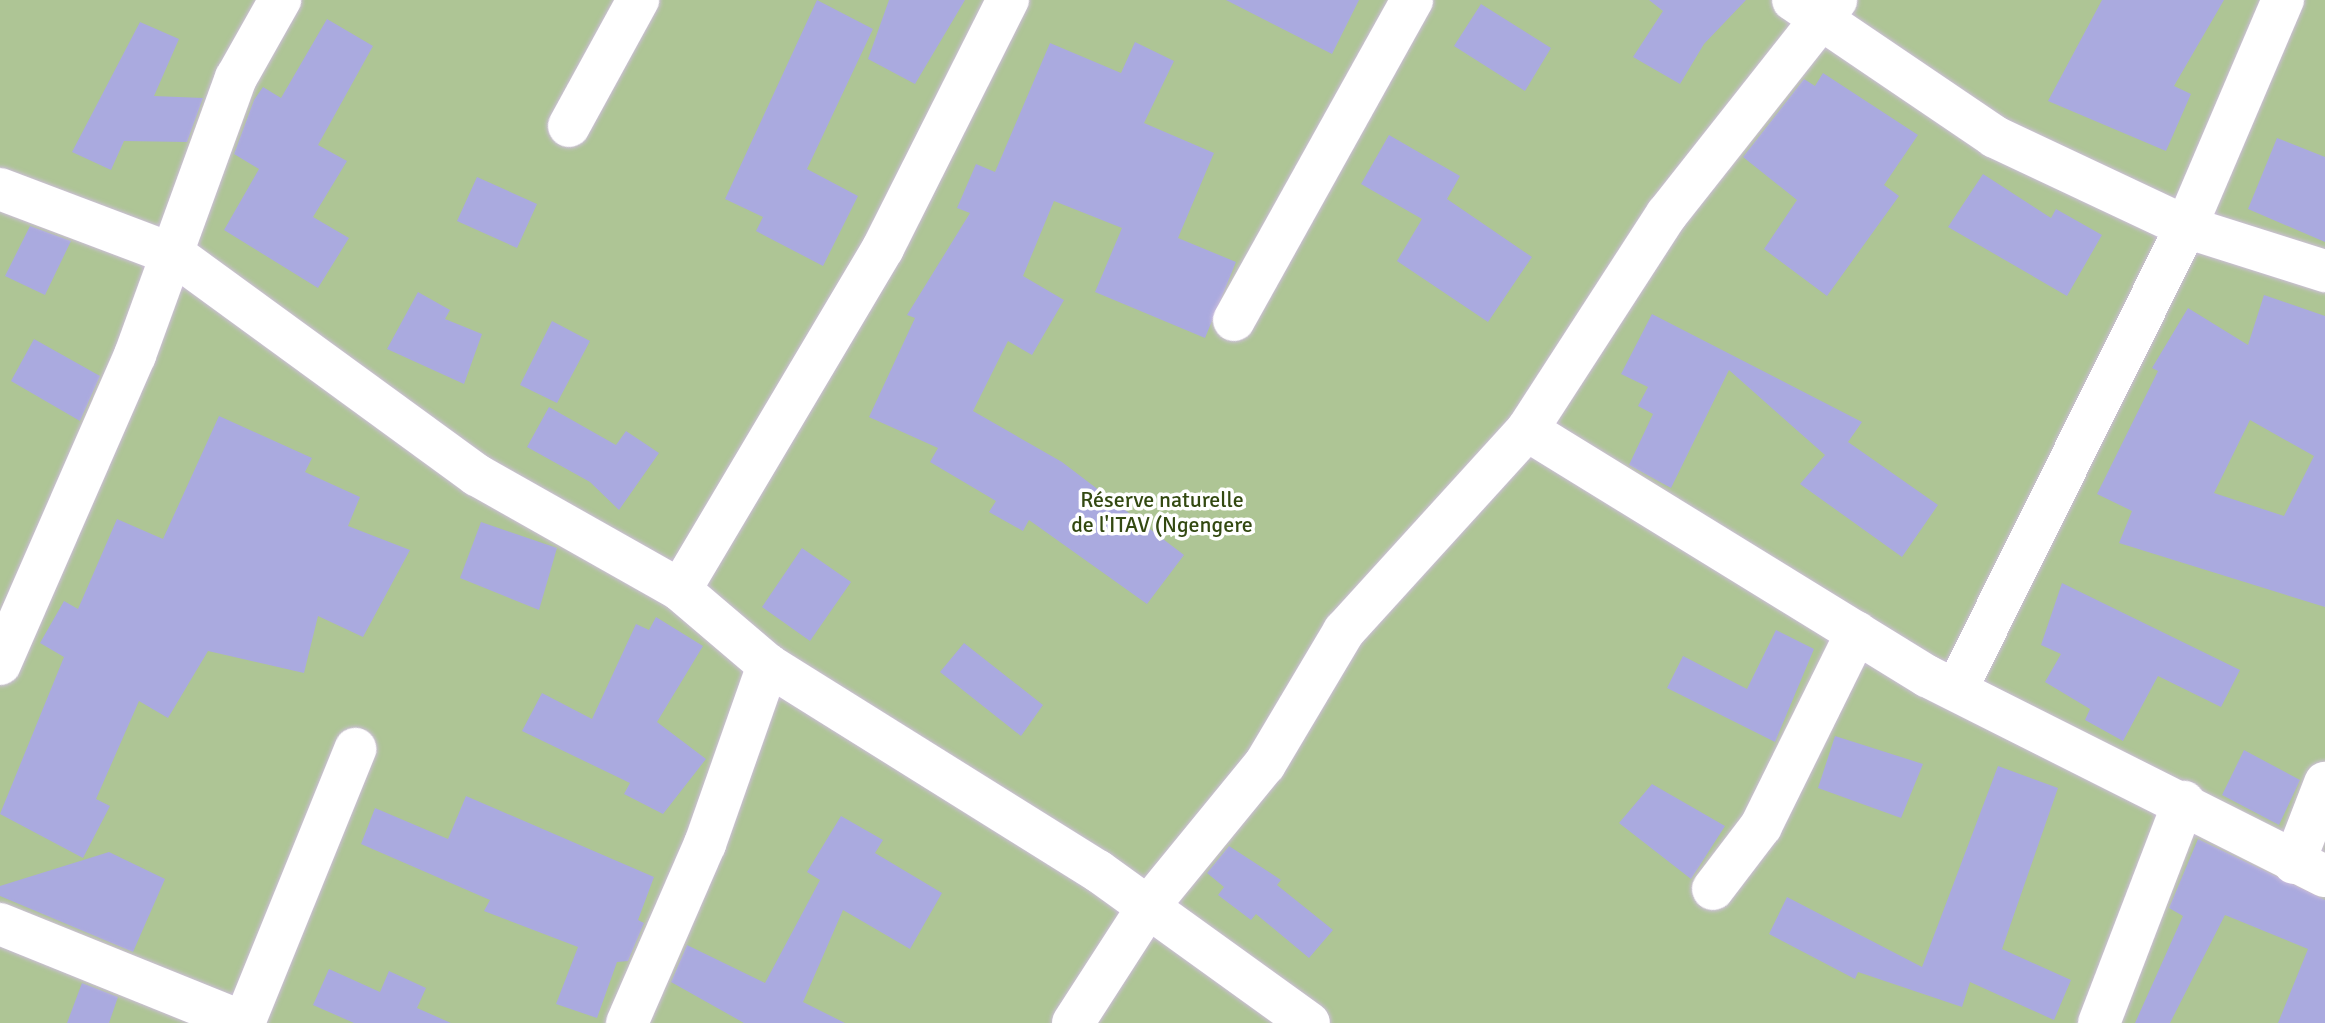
<!DOCTYPE html>
<html>
<head>
<meta charset="utf-8">
<style>
  body { margin:0 }
  #map { position:relative; width:2325px; height:1023px; overflow:hidden; background:#f4eafc; font-family:Signika,sans-serif }
  div>[style] { position:absolute }
  [style*='--x'] { left:calc(var(--x)*1px); top:calc(var(--y)*1px); width:calc(var(--w)*1px); rotate:calc(var(--a)*1deg) }
  .green>* { inset:0; background:#aec595 }
  .building>* { inset:0; background:#aaaadf }
  .roads { filter:drop-shadow(0 0 2px #cdbeda) drop-shadow(0 0 2px #cdbeda) }
  .street>* { height:42px; margin:-21px; padding:0 21px; transform-origin:21px; border-radius:21px; background:#fff }
  span { translate:-50% -50%; white-space:nowrap; text-align:center; line-height:1.15; -webkit-text-stroke:7px #fff; paint-order:stroke }
  .park-label { font-size:22px; color:#334911 }
</style>
</head>
<body>
<div id="map">
  <div class="green">
    <div style="clip-path:polygon(0 0,2325px 0,2325px 1023px,0 1023px)"></div>
  </div>
  <div class="building">
    <div style="clip-path:polygon(817px 0,873px 29px,807px 169px,858px 196px,823px 266px,756px 231px,763px 217px,725px 199px)"></div>
    <div style="clip-path:polygon(889px 0,965px 0,915px 84px,868px 59px)"></div>
    <div style="clip-path:polygon(1226px 0,1359px 0,1332px 54px)"></div>
    <div style="clip-path:polygon(1649px 0,1746px 0,1704px 44px,1680px 84px,1633px 57px,1663px 11px)"></div>
    <div style="clip-path:polygon(2102px 0,2224px 0,2174px 86px,2191px 94px,2166px 151px,2048px 101px)"></div>
    <div style="clip-path:polygon(1481px 4px,1551px 48px,1525px 91px,1454px 46px)"></div>
    <div style="clip-path:polygon(327px 19px,373px 46px,318px 145px,347px 161px,313px 217px,349px 238px,318px 288px,224px 230px,259px 169px,234px 154px,254px 100px,263px 87px,281px 98px)"></div>
    <div style="clip-path:polygon(140px 22px,179px 39px,154px 96px,203px 98px,187px 142px,124px 141px,111px 170px,72px 152px)"></div>
    <div style="clip-path:polygon(1135px 42px,1174px 61px,1144px 123px,1214px 153px,1178px 238px,1236px 262px,1205px 338px,1095px 292px,1122px 228px,1054px 201px,1023px 276px,1064px 300px,1032px 355px,1008px 341px,973px 411px,1062px 462px,1184px 555px,1147px 604px,1029px 520px,1023px 531px,989px 512px,996px 501px,930px 462px,938px 448px,869px 417px,915px 318px,907px 315px,970px 213px,957px 208px,976px 164px,995px 172px,1050px 43px,1121px 73px)"></div>
    <div style="clip-path:polygon(1823px 73px,1918px 135px,1884px 185px,1899px 196px,1827px 296px,1764px 249px,1797px 200px,1743px 157px,1804px 79px,1815px 86px)"></div>
    <div style="clip-path:polygon(1389px 135px,1460px 176px,1447px 199px,1532px 257px,1488px 322px,1397px 261px,1422px 219px,1361px 184px)"></div>
    <div style="clip-path:polygon(2277px 138px,2325px 157px,2325px 242px,2248px 209px)"></div>
    <div style="clip-path:polygon(1983px 174px,2051px 218px,2056px 209px,2102px 235px,2067px 296px,1948px 227px)"></div>
    <div style="clip-path:polygon(477px 177px,537px 204px,517px 248px,457px 221px)"></div>
    <div style="clip-path:polygon(30px 226px,71px 241px,45px 295px,5px 276px)"></div>
    <div style="clip-path:polygon(418px 292px,450px 310px,445px 319px,482px 334px,464px 384px,387px 349px)"></div>
    <div style="clip-path:polygon(evenodd,2264px 295px,2325px 316px,2325px 607px,2119px 543px,2132px 511px,2097px 494px,2158px 371px,2152px 368px,2188px 308px,2248px 345px,2264px 295px,2250px 420px,2314px 456px,2284px 516px,2214px 493px,2250px 420px)"></div>
    <div style="clip-path:polygon(1652px 314px,1862px 422px,1848px 442px,1938px 505px,1902px 557px,1800px 484px,1825px 455px,1729px 370px,1671px 488px,1629px 465px,1653px 414px,1638px 406px,1648px 387px,1621px 374px)"></div>
    <div style="clip-path:polygon(552px 321px,590px 341px,557px 403px,520px 385px)"></div>
    <div style="clip-path:polygon(34px 339px,100px 376px,80px 421px,11px 381px)"></div>
    <div style="clip-path:polygon(549px 407px,616px 445px,626px 431px,659px 453px,619px 510px,590px 482px,527px 447px)"></div>
    <div style="clip-path:polygon(219px 416px,312px 458px,305px 472px,360px 497px,348px 526px,410px 550px,363px 637px,318px 616px,304px 673px,208px 651px,168px 718px,139px 701px,96px 799px,110px 806px,83px 858px,0 814px,64px 657px,40px 643px,64px 601px,78px 609px,117px 519px,163px 539px)"></div>
    <div style="clip-path:polygon(481px 522px,557px 548px,539px 610px,460px 578px)"></div>
    <div style="clip-path:polygon(802px 548px,851px 582px,810px 641px,762px 607px)"></div>
    <div style="clip-path:polygon(2062px 583px,2240px 670px,2221px 707px,2158px 676px,2123px 741px,2085px 720px,2090px 709px,2045px 682px,2061px 654px,2041px 645px)"></div>
    <div style="clip-path:polygon(656px 617px,703px 646px,657px 722px,706px 759px,663px 814px,624px 794px,630px 783px,522px 731px,542px 693px,592px 719px,636px 624px,649px 630px)"></div>
    <div style="clip-path:polygon(1776px 630px,1814px 649px,1775px 742px,1667px 688px,1683px 656px,1747px 689px)"></div>
    <div style="clip-path:polygon(964px 643px,1043px 705px,1021px 736px,940px 672px)"></div>
    <div style="clip-path:polygon(1835px 736px,1923px 764px,1901px 818px,1818px 788px)"></div>
    <div style="clip-path:polygon(2244px 750px,2300px 780px,2279px 825px,2222px 795px)"></div>
    <div style="clip-path:polygon(1998px 766px,2058px 788px,2002px 949px,2071px 980px,2054px 1020px,1970px 982px,1962px 1007px,1858px 972px,1855px 979px,1769px 934px,1787px 897px,1922px 967px)"></div>
    <div style="clip-path:polygon(1652px 784px,1725px 826px,1691px 879px,1619px 823px)"></div>
    <div style="clip-path:polygon(466px 796px,654px 877px,638px 920px,644px 923px,628px 961px,617px 962px,597px 1018px,556px 1004px,578px 947px,484px 911px,490px 900px,361px 844px,375px 808px,448px 839px)"></div>
    <div style="clip-path:polygon(841px 816px,883px 840px,875px 853px,942px 893px,910px 949px,843px 910px,803px 1002px,845px 1023px,744px 1023px,671px 982px,687px 945px,765px 983px,820px 880px,807px 872px)"></div>
    <div style="clip-path:polygon(2198px 839px,2325px 900px,2325px 1023px,2278px 1023px,2308px 949px,2225px 915px,2170px 1023px,2135px 1023px,2183px 916px,2169px 908px)"></div>
    <div style="clip-path:polygon(1229px 846px,1281px 880px,1277px 885px,1333px 930px,1309px 958px,1256px 914px,1251px 920px,1218px 895px,1224px 887px,1207px 873px)"></div>
    <div style="clip-path:polygon(109px 852px,165px 879px,133px 952px,0 896px,0 886px)"></div>
    <div style="clip-path:polygon(329px 969px,380px 992px,389px 971px,426px 988px,417px 1008px,451px 1023px,354px 1023px,313px 1005px)"></div>
    <div style="clip-path:polygon(82px 983px,118px 997px,109px 1023px,67px 1023px)"></div>
  </div>
  <div class="roads">
    <div class="street">
      <div style="--x:1793;--y:0;--w:244;--a:34.1"></div>
      <div style="--x:1995;--y:137;--w:211;--a:25.2"></div>
      <div style="--x:2186;--y:227;--w:146;--a:17.6"></div>
      <div style="--x:569;--y:126;--w:144;--a:-61.3"></div>
      <div style="--x:0;--y:189;--w:187;--a:20.7"></div>
      <div style="--x:175;--y:255;--w:374;--a:36.1"></div>
      <div style="--x:477;--y:475;--w:233;--a:29.5"></div>
      <div style="--x:680;--y:590;--w:116;--a:40.4"></div>
      <div style="--x:768;--y:665;--w:389;--a:32"></div>
      <div style="--x:1098;--y:871;--w:260;--a:35.8"></div>
      <div style="--x:1234;--y:320;--w:366;--a:-60.9"></div>
      <div style="--x:1527;--y:430;--w:470;--a:31.6"></div>
      <div style="--x:1927;--y:676;--w:445;--a:26.7"></div>
      <div style="--x:680;--y:590;--w:398;--a:-59.3"></div>
      <div style="--x:883;--y:248;--w:278;--a:-63.3"></div>
      <div style="--x:0;--y:664;--w:337;--a:-66.4"></div>
      <div style="--x:135;--y:355;--w:295;--a:-70"></div>
      <div style="--x:236;--y:78;--w:90;--a:-60.6"></div>
      <div style="--x:1956;--y:690;--w:517;--a:-63.58"></div>
      <div style="--x:2186;--y:227;--w:247;--a:-66.9"></div>
      <div style="--x:2294;--y:863;--w:86;--a:-68.8"></div>
      <div style="--x:1713;--y:889;--w:79;--a:-52.7"></div>
      <div style="--x:1761;--y:826;--w:216;--a:-63.7"></div>
      <div style="--x:0;--y:924;--w:264;--a:22"></div>
      <div style="--x:244;--y:1023;--w:296;--a:-67.9"></div>
      <div style="--x:627;--y:1023;--w:195;--a:-66.5"></div>
      <div style="--x:705;--y:844;--w:190;--a:-70.6"></div>
      <div style="--x:1073;--y:1023;--w:137;--a:-57.2"></div>
      <div style="--x:1147;--y:908;--w:186;--a:-50.7"></div>
      <div style="--x:1265;--y:764;--w:155;--a:-59.3"></div>
      <div style="--x:1344;--y:631;--w:272;--a:-47.7"></div>
      <div style="--x:1527;--y:430;--w:257;--a:-57.1"></div>
      <div style="--x:1667;--y:214;--w:273;--a:-51.7"></div>
      <div style="--x:2099;--y:1023;--w:237;--a:-69"></div>
    </div>
  </div>
  <div class="park-label">
    <span style="left:1162px;top:512px">Réserve naturelle<br>de l'ITAV (Ngengere</span>
  </div>
</div>
</body>
</html>
